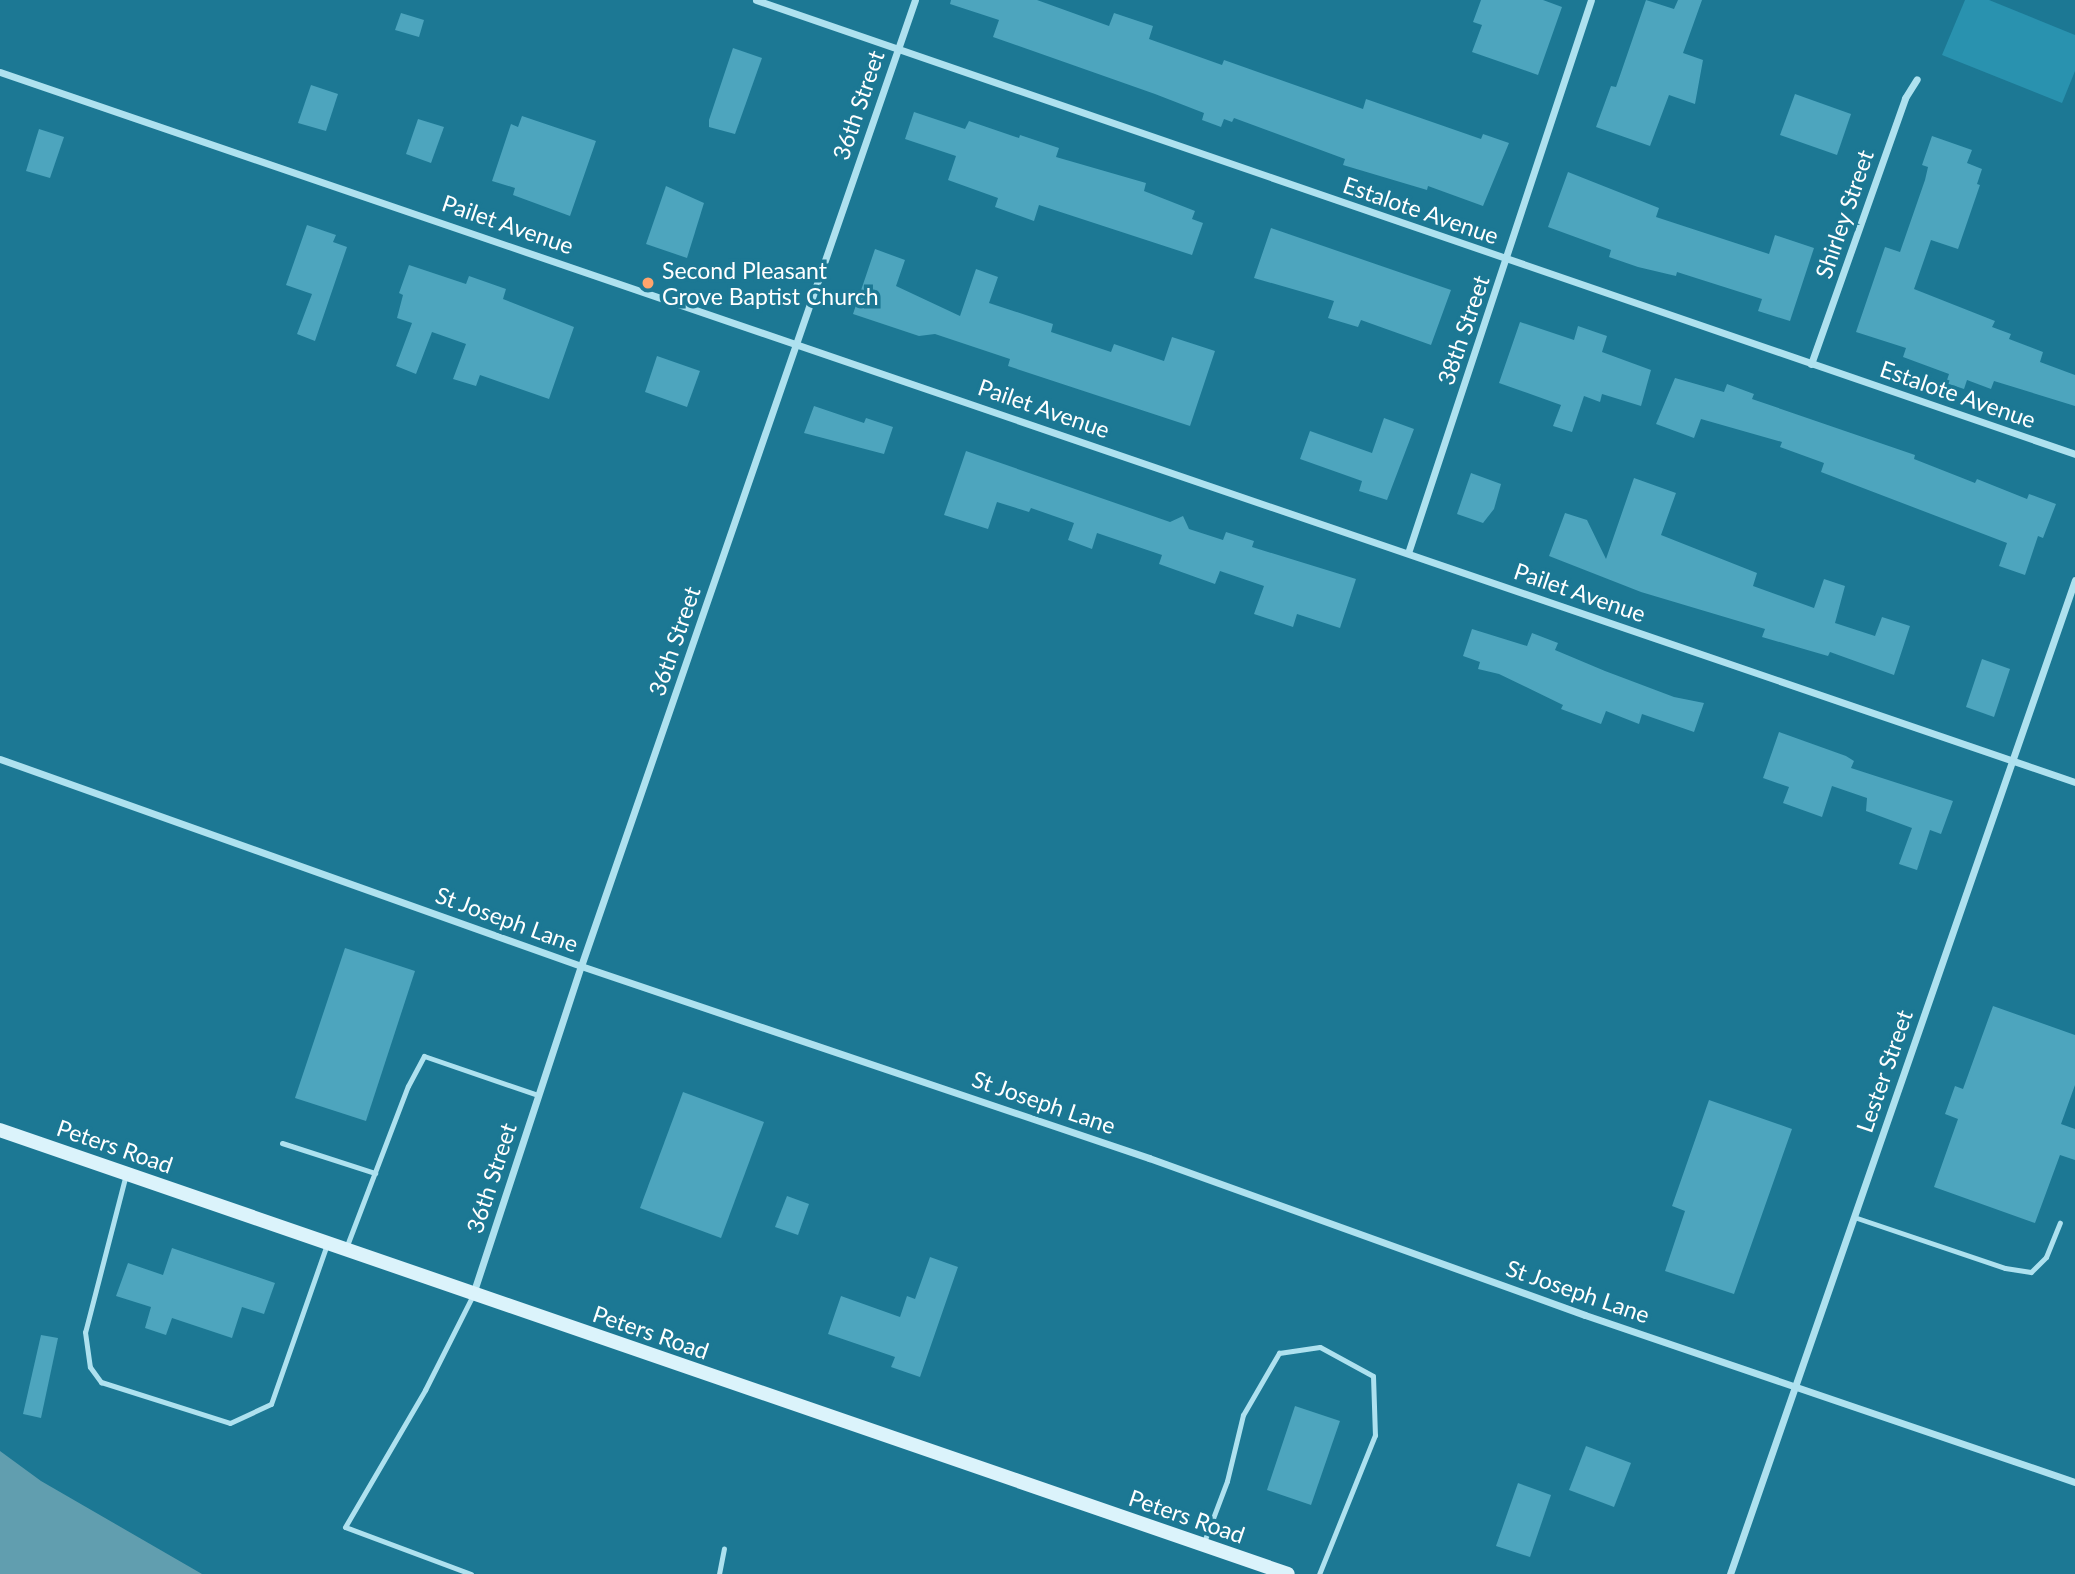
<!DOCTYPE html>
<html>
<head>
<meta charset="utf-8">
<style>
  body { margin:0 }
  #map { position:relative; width:2075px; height:1574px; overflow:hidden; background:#1c7894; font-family:Lato,sans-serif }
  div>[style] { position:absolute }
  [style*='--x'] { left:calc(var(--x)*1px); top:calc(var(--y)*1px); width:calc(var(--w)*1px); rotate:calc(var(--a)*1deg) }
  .green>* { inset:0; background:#2992af }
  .water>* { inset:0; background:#619eaf }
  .building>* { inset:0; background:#4da5be }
  .service>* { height:5px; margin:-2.5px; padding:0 2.5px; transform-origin:2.5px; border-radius:2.5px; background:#aee1ef }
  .minor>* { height:7px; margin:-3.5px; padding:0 3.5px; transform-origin:3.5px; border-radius:3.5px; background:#aee1ef }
  .secondary>* { height:14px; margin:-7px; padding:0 7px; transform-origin:7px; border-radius:7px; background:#dbf3fb }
  .dots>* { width:19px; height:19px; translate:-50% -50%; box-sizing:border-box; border:4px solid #1c7894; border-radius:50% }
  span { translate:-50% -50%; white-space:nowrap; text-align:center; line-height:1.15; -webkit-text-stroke:7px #1c7894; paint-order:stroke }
  .street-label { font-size:23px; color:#fff }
  .poi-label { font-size:23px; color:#fff }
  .left { translate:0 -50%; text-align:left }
</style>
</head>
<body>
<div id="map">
  <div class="green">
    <div style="clip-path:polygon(1965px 0,1989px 0,2075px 35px,2075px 71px,2062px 103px,1942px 55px)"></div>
  </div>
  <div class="water">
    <div style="clip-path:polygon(0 1451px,41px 1481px,202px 1574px,0 1574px)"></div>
  </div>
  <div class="building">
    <div style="clip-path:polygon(951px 0,1037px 0,1109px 26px,1114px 13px,1153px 26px,1149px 39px,1222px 65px,1224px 60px,1363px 109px,1366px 99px,1481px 139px,1483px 134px,1509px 143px,1483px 206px,1428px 186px,1427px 190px,1343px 165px,1345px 159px,1234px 118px,1232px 122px,1224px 119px,1221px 127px,1202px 120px,1204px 113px,1155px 94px,993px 37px,999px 20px,950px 4px)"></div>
    <div style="clip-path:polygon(1481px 0,1543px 0,1562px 7px,1538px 75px,1472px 52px,1482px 25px,1473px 22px)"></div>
    <div style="clip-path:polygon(1646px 0,1674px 9px,1678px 0,1702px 0,1683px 53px,1703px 60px,1695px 104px,1669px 95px,1650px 146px,1596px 127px,1611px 86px,1616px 87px)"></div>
    <div style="clip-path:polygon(401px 13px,424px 20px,419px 37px,395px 30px)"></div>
    <div style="clip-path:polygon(733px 48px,762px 58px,735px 134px,709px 127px,709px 120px)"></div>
    <div style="clip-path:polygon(311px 85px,338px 94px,326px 131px,298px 123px)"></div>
    <div style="clip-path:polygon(1795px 94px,1851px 114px,1837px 155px,1780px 135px)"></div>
    <div style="clip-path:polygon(914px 112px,965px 129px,969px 121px,1019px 138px,1020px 135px,1059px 148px,1056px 157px,1146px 183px,1144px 191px,1195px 211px,1192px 219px,1203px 223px,1192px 255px,1039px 205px,1034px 221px,995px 207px,998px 198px,948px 180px,956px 156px,905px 139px)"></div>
    <div style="clip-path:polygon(522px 116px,596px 141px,570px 216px,513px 195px,515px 188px,492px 181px,511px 124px,518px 127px)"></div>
    <div style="clip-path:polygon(418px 119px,444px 127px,431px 163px,406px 154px)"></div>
    <div style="clip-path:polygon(39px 129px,64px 137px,50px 178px,26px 171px)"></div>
    <div style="clip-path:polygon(1932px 136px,1972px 150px,1967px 163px,1982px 169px,1977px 184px,1980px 185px,1958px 249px,1931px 240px,1914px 289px,1995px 321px,1992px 327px,2011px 334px,2009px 339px,2043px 352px,2040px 362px,2075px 375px,2075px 406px,1994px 381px,1991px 389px,1967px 380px,1964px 389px,1946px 383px,1949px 374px,1903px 357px,1906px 348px,1856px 332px,1885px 247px,1900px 252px,1925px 180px,1928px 167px,1922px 165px)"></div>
    <div style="clip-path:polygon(1568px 172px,1659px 208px,1656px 217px,1769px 254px,1775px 235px,1814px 248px,1790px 321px,1758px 311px,1762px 299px,1677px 272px,1676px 276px,1638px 267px,1609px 257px,1611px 250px,1548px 227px)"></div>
    <div style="clip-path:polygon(666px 186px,704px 203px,687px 258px,646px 244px)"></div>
    <div style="clip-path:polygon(307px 225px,336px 235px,333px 242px,347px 247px,315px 341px,297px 334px,312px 294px,286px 285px)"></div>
    <div style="clip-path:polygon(1271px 228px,1451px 290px,1431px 345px,1361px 320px,1358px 327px,1328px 318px,1334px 301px,1254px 278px)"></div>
    <div style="clip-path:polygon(875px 249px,905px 260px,896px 286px,960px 316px,976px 269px,998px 277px,989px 303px,1053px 324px,1051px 332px,1111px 352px,1114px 344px,1164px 361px,1172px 337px,1215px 351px,1190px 426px,1008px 366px,1010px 359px,935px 334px,919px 336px,853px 314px)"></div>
    <div style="clip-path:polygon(409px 265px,466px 284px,469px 276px,506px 289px,503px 299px,574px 327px,549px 399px,480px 375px,476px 386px,453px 379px,466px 344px,432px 332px,416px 374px,396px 366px,412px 323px,397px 318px,403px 295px,399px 293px)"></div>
    <div style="clip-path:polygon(1520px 322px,1574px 340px,1578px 326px,1607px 336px,1602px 352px,1651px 370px,1641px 406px,1602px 394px,1600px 402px,1584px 396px,1572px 432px,1553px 426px,1561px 405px,1499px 383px)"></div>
    <div style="clip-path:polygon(657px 356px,700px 371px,687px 407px,645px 392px)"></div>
    <div style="clip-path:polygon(1675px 378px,1724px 392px,1727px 384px,1754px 394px,1752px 399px,1915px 455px,1914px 459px,1975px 483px,1977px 479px,2027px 499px,2029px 494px,2056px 504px,2043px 538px,2038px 536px,2025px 575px,1999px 566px,2007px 543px,1821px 472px,1824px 463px,1780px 447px,1782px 442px,1701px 419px,1694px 438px,1656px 424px)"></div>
    <div style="clip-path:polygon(814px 406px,864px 423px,866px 418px,893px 427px,884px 454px,804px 433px)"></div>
    <div style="clip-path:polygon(1384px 418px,1414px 429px,1387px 500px,1359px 491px,1362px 481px,1300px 459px,1310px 431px,1372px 453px)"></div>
    <div style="clip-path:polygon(966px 451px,1170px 522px,1183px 516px,1189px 529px,1223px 540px,1226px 532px,1254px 541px,1252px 547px,1356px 579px,1340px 628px,1297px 614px,1293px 627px,1254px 614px,1264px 586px,1220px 571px,1215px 584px,1159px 564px,1162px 555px,1097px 533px,1092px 549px,1068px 540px,1074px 523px,1031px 508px,1029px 512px,997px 502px,988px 529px,944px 515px)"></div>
    <div style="clip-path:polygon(1471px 473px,1501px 484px,1494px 509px,1483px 523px,1457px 514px)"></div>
    <div style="clip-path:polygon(1634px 478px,1676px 493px,1661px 535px,1757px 573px,1753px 586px,1814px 608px,1824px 579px,1845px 586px,1835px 623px,1875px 636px,1882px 617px,1910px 626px,1894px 675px,1830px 652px,1828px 656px,1762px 637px,1765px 629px,1641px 592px,1549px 556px,1565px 513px,1587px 520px,1606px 559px)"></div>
    <div style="clip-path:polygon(1472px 629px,1527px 646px,1532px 633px,1558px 643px,1555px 650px,1605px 671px,1674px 697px,1704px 703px,1694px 732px,1642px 714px,1639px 724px,1606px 711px,1601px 724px,1561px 709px,1563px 705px,1499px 674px,1478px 669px,1480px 662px,1463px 656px)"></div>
    <div style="clip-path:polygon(1982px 659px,2010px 669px,1994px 717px,1966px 707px)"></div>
    <div style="clip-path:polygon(1779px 732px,1846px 756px,1854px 761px,1851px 768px,1953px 801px,1941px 834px,1930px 830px,1917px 870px,1899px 864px,1912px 828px,1866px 811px,1867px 798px,1832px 786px,1822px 817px,1783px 803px,1789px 787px,1763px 778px)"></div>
    <div style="clip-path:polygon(345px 948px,415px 971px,366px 1121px,295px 1098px)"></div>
    <div style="clip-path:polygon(1993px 1006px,2075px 1035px,2075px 1085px,2061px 1124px,2075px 1129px,2075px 1160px,2060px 1155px,2035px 1223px,1934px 1187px,1958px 1119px,1945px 1114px,1955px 1086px,1963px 1089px)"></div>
    <div style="clip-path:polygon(683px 1092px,764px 1122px,721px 1238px,640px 1208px)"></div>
    <div style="clip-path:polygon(1709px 1100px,1792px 1129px,1734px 1294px,1665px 1271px,1685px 1211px,1672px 1206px)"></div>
    <div style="clip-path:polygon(787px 1196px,809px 1204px,798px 1235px,775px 1227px)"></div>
    <div style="clip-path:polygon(172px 1248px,275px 1283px,264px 1314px,242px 1307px,232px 1338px,172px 1318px,166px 1335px,145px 1328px,151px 1307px,116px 1296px,128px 1263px,163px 1275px)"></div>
    <div style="clip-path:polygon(930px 1257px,958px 1267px,920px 1377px,891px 1367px,895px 1357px,828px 1334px,841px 1296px,900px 1317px,907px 1296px,915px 1299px)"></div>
    <div style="clip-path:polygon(41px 1335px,58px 1338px,41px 1418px,23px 1414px)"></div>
    <div style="clip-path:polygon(1295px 1406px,1340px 1421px,1311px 1505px,1267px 1490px)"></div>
    <div style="clip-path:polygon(1586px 1446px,1631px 1463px,1614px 1507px,1569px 1490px)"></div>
    <div style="clip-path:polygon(1518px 1483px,1551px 1495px,1530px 1557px,1496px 1546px)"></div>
  </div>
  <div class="service">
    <div style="--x:282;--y:1143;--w:98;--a:17.9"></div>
    <div style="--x:126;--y:1174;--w:163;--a:104.5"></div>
    <div style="--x:85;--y:1332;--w:35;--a:82"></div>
    <div style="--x:90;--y:1367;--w:19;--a:54"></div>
    <div style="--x:101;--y:1382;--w:135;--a:17.6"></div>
    <div style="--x:230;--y:1423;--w:45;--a:-24.9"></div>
    <div style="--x:271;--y:1404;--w:170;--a:-70.7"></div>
    <div style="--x:1854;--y:1217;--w:159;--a:18.7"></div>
    <div style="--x:2005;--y:1268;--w:26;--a:9"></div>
    <div style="--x:2031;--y:1272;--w:21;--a:-45"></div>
    <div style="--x:2046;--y:1257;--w:37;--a:-68"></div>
    <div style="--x:346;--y:1248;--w:173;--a:-69.1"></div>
    <div style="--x:408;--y:1086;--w:34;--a:-62"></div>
    <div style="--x:424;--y:1056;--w:120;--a:18.9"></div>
    <div style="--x:1204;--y:1542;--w:65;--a:-69.3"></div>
    <div style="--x:1227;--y:1481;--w:68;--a:-76.4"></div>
    <div style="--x:1243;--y:1415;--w:72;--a:-59.9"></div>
    <div style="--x:1279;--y:1353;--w:41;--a:-8.3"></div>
    <div style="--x:1320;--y:1347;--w:60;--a:28.7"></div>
    <div style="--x:1373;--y:1376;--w:59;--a:88.1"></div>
    <div style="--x:1375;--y:1435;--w:150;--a:111.9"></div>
    <div style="--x:471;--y:1574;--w:134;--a:-159.5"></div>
    <div style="--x:345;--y:1527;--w:159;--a:-59.7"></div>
    <div style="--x:425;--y:1390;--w:106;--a:-63.2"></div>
    <div style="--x:719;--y:1574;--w:26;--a:-79"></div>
  </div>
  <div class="minor">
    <div style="--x:756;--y:0;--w:1395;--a:18.99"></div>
    <div style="--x:0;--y:72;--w:2193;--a:18.89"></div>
    <div style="--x:1811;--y:364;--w:282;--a:-70.5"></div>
    <div style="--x:1905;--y:98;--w:22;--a:-58"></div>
    <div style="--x:1408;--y:553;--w:582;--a:-71.69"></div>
    <div style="--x:0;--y:759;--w:617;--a:19.61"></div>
    <div style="--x:581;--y:966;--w:600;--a:18.68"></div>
    <div style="--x:1149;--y:1158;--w:463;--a:19.8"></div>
    <div style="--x:1585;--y:1315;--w:518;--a:18.82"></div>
    <div style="--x:473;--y:1294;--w:345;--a:-71.8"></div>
    <div style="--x:581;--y:966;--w:1022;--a:-70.93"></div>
    <div style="--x:1730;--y:1574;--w:1052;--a:-70.86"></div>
  </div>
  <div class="secondary">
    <div style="--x:0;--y:1130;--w:1362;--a:19.02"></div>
  </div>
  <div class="dots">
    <div style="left:648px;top:283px;background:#ffa46c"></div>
  </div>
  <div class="street-label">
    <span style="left:858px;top:105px;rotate:-71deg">36th Street</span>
    <span style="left:1421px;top:210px;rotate:19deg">Estalote Avenue</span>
    <span style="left:1844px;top:214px;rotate:-71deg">Shirley Street</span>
    <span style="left:508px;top:224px;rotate:19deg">Pailet Avenue</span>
    <span style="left:1463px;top:330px;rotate:-71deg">38th Street</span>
    <span style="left:1958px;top:394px;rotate:19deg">Estalote Avenue</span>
    <span style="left:1044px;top:408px;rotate:19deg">Pailet Avenue</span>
    <span style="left:1580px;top:592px;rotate:19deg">Pailet Avenue</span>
    <span style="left:674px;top:641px;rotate:-71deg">36th Street</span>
    <span style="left:507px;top:919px;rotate:20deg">St Joseph Lane</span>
    <span style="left:1884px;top:1071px;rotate:-71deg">Lester Street</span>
    <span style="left:1044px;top:1102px;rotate:19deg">St Joseph Lane</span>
    <span style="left:115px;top:1146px;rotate:19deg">Peters Road</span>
    <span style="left:491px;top:1178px;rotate:-72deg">36th Street</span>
    <span style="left:1578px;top:1291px;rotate:19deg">St Joseph Lane</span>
    <span style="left:651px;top:1332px;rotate:19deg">Peters Road</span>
    <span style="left:1187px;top:1516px;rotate:19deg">Peters Road</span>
  </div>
  <div class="poi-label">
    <span class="left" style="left:662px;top:283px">Second Pleasant<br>Grove Baptist Church</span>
  </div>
</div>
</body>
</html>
